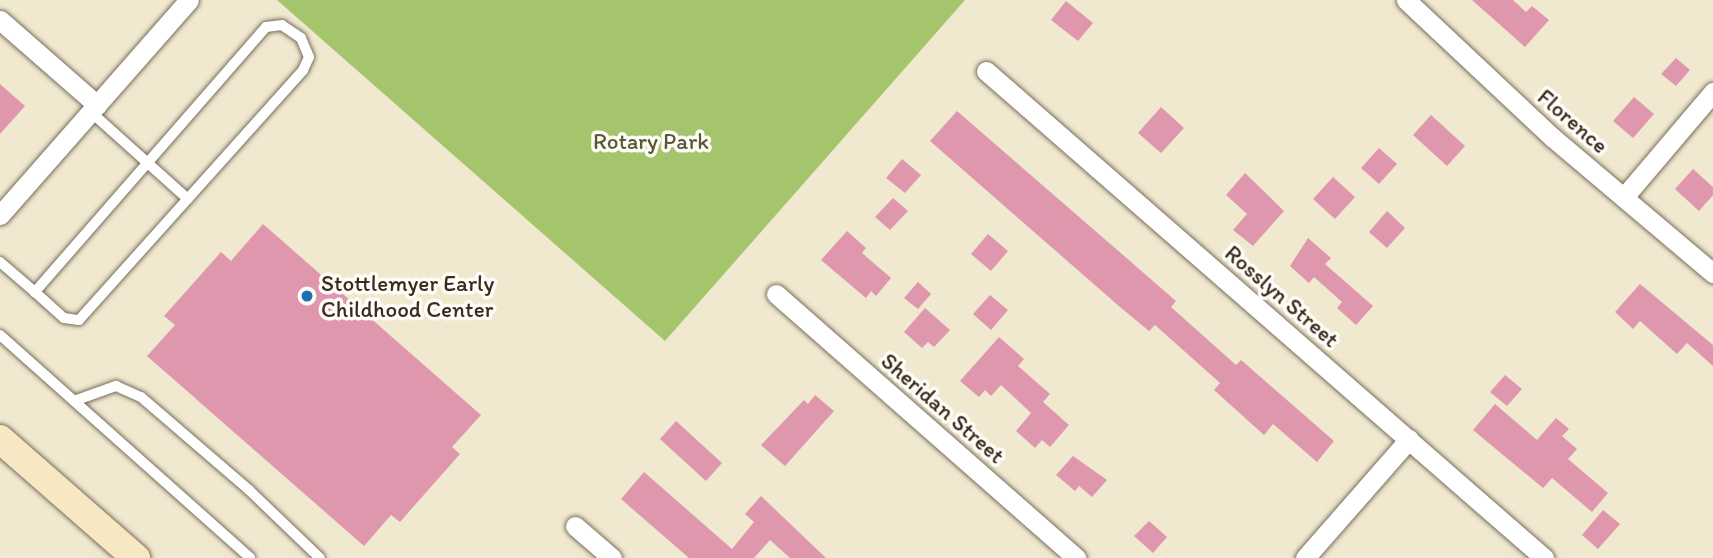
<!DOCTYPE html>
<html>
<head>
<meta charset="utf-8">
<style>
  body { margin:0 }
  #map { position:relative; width:1713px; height:558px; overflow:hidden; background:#f0e9d0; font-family:Itim,sans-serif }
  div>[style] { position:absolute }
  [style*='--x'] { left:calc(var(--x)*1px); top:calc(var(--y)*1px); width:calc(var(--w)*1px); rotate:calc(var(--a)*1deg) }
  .green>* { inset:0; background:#a5c56d }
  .building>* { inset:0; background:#de97ad }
  .roads { filter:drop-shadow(0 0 2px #7a6d5c) drop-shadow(0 0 2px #7a6d5c) }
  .lane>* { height:10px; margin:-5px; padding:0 5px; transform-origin:5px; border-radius:5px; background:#fff }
  .street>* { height:19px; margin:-9.5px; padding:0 9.5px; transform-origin:9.5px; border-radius:9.5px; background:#fff }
  .secondary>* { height:28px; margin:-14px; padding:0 14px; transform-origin:14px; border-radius:14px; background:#f7e8c3 }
  .dots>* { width:19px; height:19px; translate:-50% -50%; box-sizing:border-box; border:4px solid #fdfcf7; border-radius:50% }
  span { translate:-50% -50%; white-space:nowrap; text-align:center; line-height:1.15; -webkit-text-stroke:7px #fdfcf7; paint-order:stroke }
  .street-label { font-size:23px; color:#3b2a1e }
  .park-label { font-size:23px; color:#5b5836 }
  .poi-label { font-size:23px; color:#3b2a1e }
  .left { translate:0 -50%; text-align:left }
</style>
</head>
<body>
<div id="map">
  <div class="green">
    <div style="clip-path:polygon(277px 0,965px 0,665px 341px)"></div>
  </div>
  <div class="building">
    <div style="clip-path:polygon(1472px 0,1513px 0,1526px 12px,1532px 6px,1549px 20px,1525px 47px)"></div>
    <div style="clip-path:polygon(1066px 1px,1093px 23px,1078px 41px,1051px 20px)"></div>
    <div style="clip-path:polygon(1676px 58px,1690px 70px,1676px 86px,1661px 74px)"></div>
    <div style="clip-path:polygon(0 84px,25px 106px,0 134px)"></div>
    <div style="clip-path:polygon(1634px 97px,1654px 114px,1633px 138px,1613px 121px)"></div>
    <div style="clip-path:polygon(1161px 107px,1184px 128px,1161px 153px,1138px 133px)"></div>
    <div style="clip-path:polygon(957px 111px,1176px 301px,1171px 307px,1236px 365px,1241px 360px,1334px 441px,1317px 462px,1273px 424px,1264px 435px,1214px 390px,1220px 383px,1155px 325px,1149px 331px,1120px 307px,930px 141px)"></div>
    <div style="clip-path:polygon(1431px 115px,1465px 146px,1447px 166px,1413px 135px)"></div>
    <div style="clip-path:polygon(1379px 148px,1397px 164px,1379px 184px,1361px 168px)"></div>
    <div style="clip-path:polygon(902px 159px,921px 175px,905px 193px,886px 178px)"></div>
    <div style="clip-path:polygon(1693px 169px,1713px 187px,1713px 195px,1699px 211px,1675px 189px)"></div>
    <div style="clip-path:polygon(1245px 173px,1284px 211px,1253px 246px,1233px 230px,1247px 214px,1226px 195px)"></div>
    <div style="clip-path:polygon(1333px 177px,1355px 197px,1335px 219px,1313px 199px)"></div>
    <div style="clip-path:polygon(893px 198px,908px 211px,890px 230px,875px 217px)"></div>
    <div style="clip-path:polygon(1387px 211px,1405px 228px,1387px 248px,1369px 232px)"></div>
    <div style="clip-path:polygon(263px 224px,481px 415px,452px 447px,460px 454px,400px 522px,391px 515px,364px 546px,147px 356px,175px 325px,164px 316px,221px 252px,231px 261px)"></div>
    <div style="clip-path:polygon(847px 231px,866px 248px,862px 253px,891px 278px,876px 296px,871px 291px,866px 298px,821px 260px)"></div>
    <div style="clip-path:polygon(988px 234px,1008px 251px,991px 271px,971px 254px)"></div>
    <div style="clip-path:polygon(1308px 238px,1331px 258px,1325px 264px,1373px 306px,1356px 325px,1337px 308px,1342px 302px,1314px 277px,1309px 283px,1290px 266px)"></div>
    <div style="clip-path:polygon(918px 282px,931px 294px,918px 309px,904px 298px)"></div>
    <div style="clip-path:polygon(1640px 284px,1713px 345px,1713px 366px,1687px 343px,1677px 354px,1640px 321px,1633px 329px,1615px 312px)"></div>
    <div style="clip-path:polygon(990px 295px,1008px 310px,991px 330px,973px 314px)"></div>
    <div style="clip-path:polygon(925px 308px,950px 330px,934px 347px,928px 342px,922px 348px,904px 332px)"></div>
    <div style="clip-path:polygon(999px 337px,1024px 359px,1018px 366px,1050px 394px,1043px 402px,1069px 425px,1050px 447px,1042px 440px,1035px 448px,1016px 431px,1031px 413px,1001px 385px,991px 396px,985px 390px,979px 397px,960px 381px)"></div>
    <div style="clip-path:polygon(1505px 375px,1522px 389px,1507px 406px,1490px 392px)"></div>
    <div style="clip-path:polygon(815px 395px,834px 411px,785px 466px,761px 445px,804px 400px,808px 404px)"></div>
    <div style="clip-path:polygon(1495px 404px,1537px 440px,1556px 418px,1569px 429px,1562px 436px,1577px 449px,1568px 459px,1608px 493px,1592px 512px,1552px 478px,1543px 488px,1473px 430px)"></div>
    <div style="clip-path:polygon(676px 421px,722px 463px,706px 481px,660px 439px)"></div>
    <div style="clip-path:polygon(1073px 456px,1107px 480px,1092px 497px,1079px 486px,1075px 491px,1056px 475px)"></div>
    <div style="clip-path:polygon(644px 472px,732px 549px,754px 522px,745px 514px,761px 496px,826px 558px,790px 558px,770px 540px,754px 558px,689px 558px,621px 499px)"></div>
    <div style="clip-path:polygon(1603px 510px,1620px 524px,1598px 549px,1582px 535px)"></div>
    <div style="clip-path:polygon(1149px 521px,1167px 537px,1153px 553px,1134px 536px)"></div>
  </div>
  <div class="roads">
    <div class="lane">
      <div style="--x:91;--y:112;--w:130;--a:41.9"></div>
      <div style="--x:0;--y:262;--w:46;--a:40.6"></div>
      <div style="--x:35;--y:292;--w:39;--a:42"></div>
      <div style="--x:64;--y:318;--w:15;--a:8"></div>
      <div style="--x:79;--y:320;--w:336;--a:-48.1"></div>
      <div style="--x:303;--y:70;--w:14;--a:-65"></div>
      <div style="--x:309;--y:57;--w:21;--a:-113"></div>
      <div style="--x:301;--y:38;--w:23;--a:-146"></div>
      <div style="--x:282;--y:25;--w:16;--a:173"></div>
      <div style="--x:266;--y:27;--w:352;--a:131.1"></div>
      <div style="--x:0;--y:335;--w:335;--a:41.7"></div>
      <div style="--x:74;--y:401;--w:45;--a:-19.7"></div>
      <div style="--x:116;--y:386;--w:27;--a:24"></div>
      <div style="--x:141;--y:397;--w:143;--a:40.7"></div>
      <div style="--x:249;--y:490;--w:98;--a:43.8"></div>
    </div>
    <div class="street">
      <div style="--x:1406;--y:0;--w:200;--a:43.2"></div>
      <div style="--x:1552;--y:137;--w:211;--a:40.2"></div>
      <div style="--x:0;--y:20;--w:129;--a:41.2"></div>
      <div style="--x:986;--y:71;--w:741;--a:41.11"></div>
      <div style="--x:1624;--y:197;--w:138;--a:-49.7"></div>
      <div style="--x:0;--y:215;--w:286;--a:-48.7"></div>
      <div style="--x:776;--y:294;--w:400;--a:41.3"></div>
      <div style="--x:575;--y:526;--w:49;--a:40.9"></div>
      <div style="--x:1305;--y:558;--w:158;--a:-48.8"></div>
    </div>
    <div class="secondary">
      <div style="--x:0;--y:439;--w:181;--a:41.2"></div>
    </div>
  </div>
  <div class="dots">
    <div style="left:307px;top:296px;background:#1f6fb2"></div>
  </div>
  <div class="street-label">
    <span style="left:1573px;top:121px;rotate:41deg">Florence</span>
    <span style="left:1282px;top:296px;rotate:41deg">Rosslyn Street</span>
    <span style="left:943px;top:408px;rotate:41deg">Sheridan Street</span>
  </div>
  <div class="park-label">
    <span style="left:651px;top:141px">Rotary Park</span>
  </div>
  <div class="poi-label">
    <span class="left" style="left:321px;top:296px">Stottlemyer Early<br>Childhood Center</span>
  </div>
</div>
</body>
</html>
